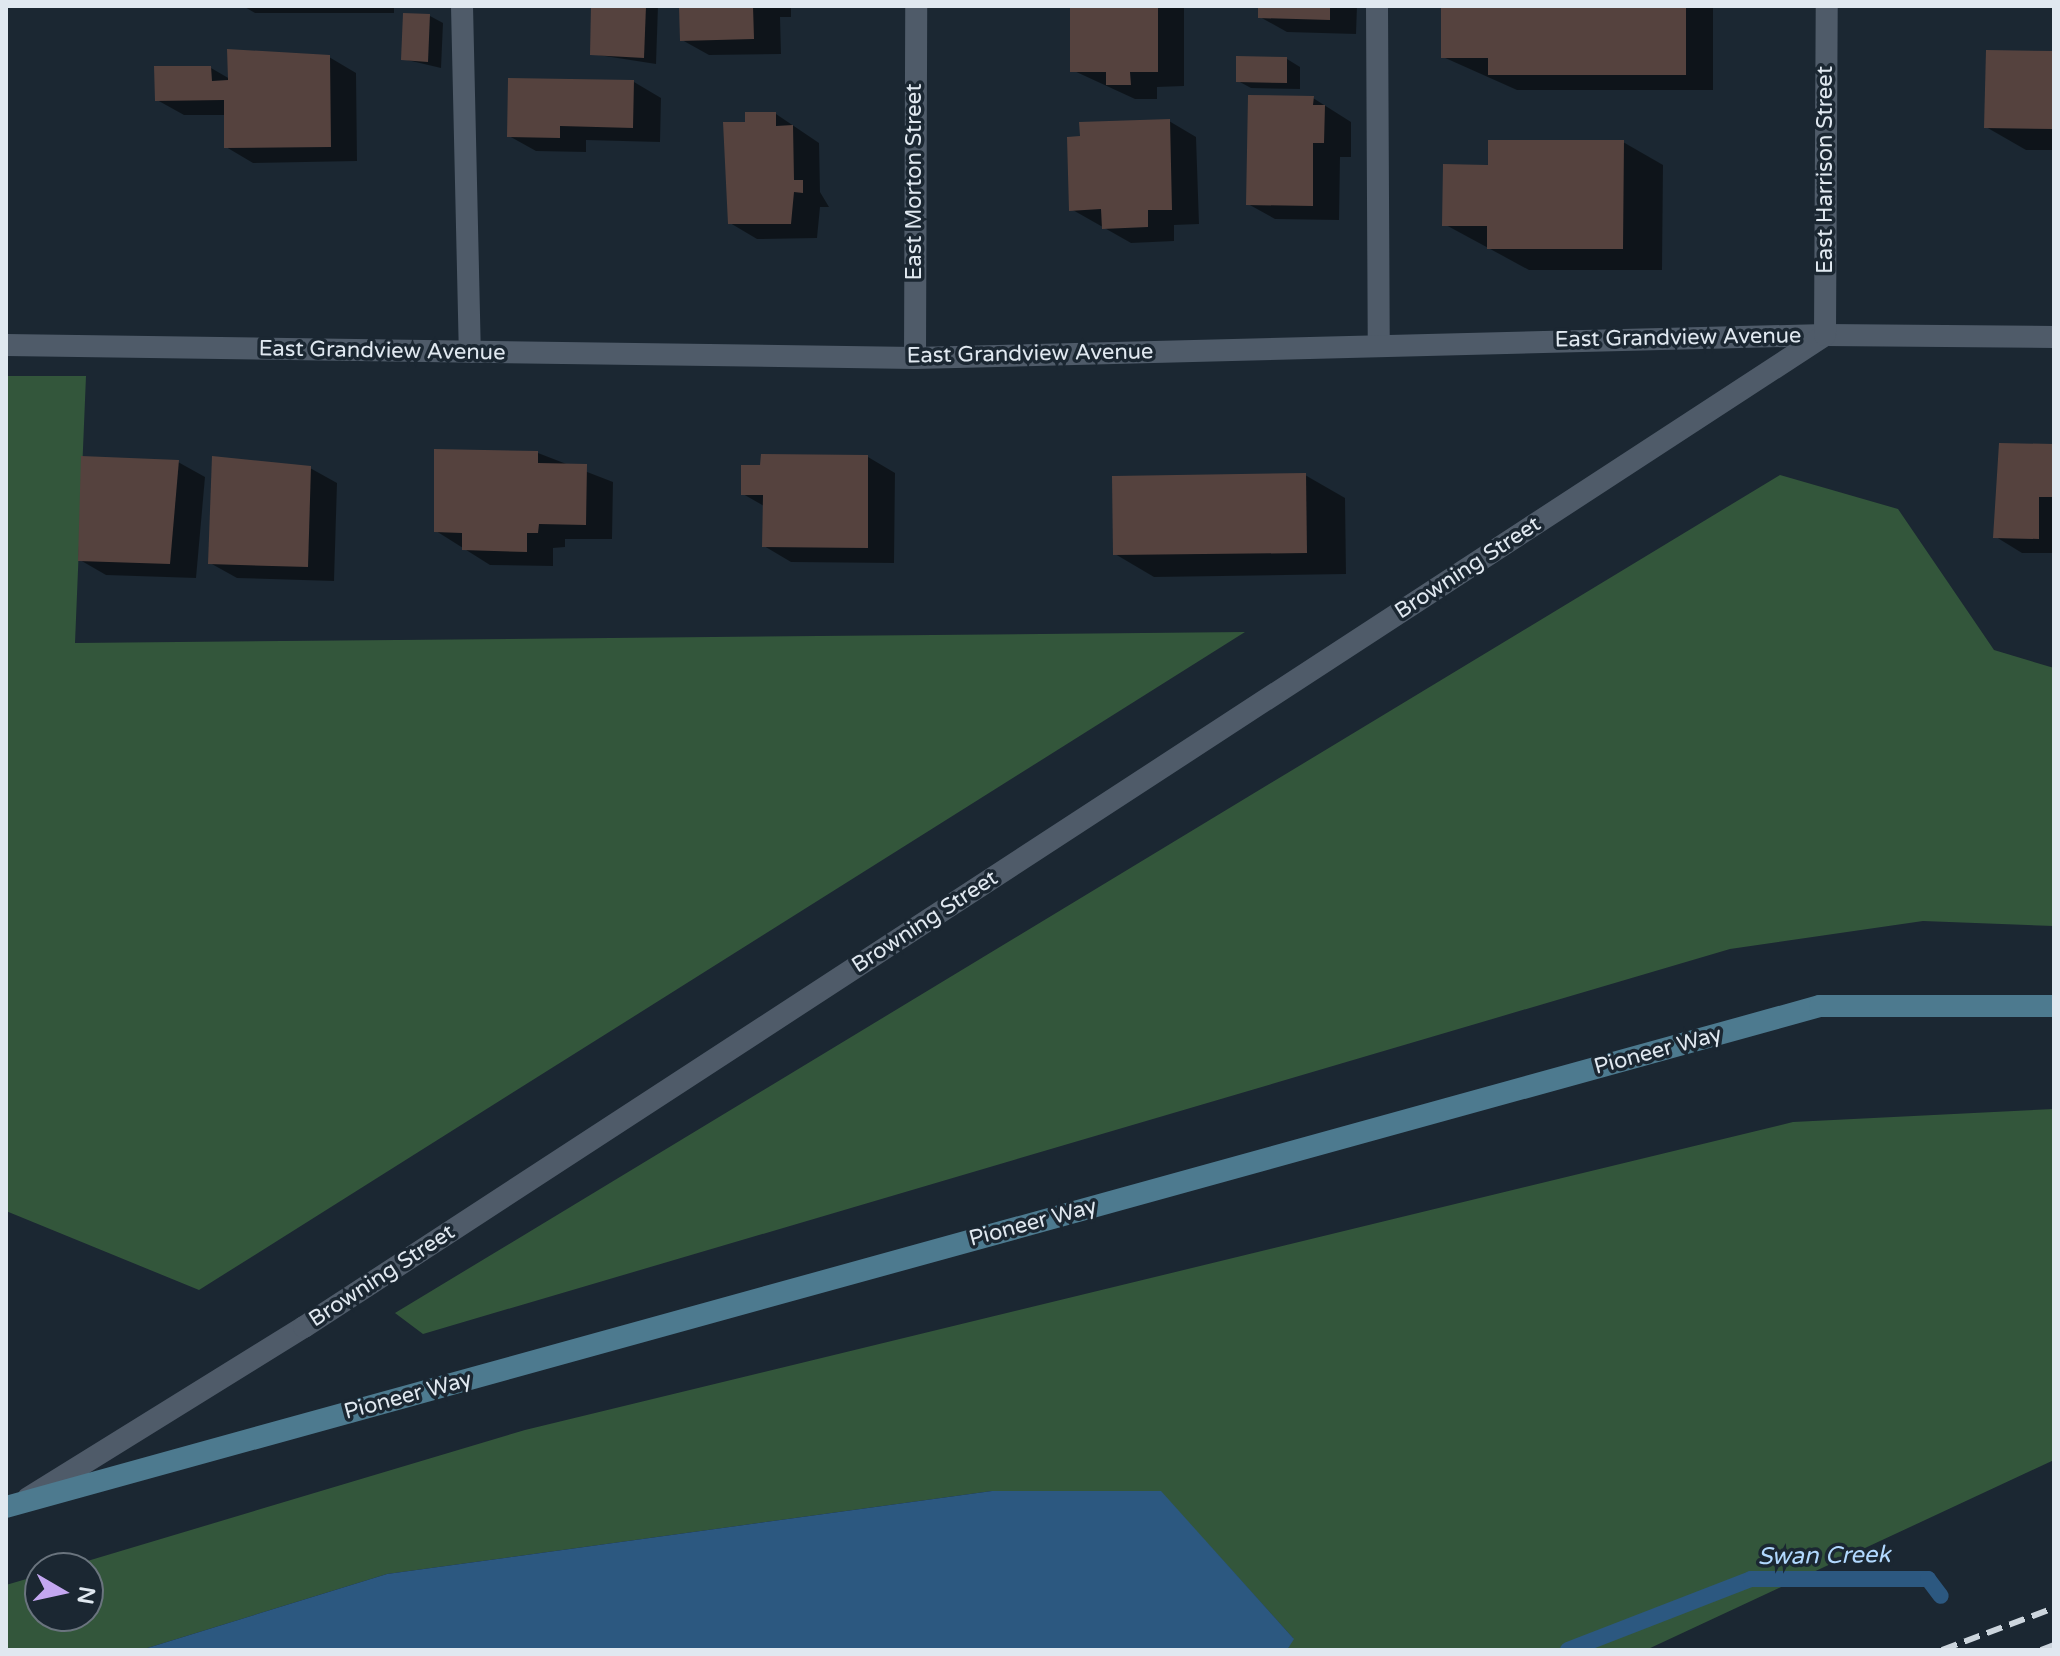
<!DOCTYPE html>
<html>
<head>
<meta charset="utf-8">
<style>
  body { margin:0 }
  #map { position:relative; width:2060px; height:1656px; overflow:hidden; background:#1b2732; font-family:"Varela Round",sans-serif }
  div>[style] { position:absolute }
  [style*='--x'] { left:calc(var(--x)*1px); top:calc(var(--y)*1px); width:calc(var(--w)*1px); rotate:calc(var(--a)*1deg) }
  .green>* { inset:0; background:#33563b }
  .water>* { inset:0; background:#2c5880 }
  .shadow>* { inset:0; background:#0007 }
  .stream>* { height:16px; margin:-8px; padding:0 8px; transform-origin:8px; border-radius:8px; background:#2c5880 }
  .building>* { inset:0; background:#55423e }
  .service>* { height:22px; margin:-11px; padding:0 11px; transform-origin:11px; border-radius:11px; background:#4f5b69 }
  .minor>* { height:22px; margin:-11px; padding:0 11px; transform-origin:11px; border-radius:11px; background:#4f5b69 }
  .secondary>* { height:22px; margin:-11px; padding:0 11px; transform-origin:11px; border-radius:11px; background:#4d7a8f }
  .rail>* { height:6px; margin-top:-3px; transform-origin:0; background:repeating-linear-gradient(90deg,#ccd5dd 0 16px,transparent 0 24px) }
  span { translate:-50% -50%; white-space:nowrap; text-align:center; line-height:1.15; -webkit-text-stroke:7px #1b2732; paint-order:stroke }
  .street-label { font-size:22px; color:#e0e8f0 }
  .water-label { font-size:24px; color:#b1d8fe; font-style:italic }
  .frame { position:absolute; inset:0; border:8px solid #e0e8f0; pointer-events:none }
  .north { position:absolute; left:24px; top:1552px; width:80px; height:80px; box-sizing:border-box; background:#1b2732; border:2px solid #6a747e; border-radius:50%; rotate:99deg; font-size:22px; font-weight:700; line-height:32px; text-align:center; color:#e0e8f0 }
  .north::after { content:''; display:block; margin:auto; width:28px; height:36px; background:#c4a7f1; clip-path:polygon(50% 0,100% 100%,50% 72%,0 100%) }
</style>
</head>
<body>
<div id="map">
  <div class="green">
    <div style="clip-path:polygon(6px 376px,86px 376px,75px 643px,1245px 632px,199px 1290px,6px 1211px)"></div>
    <div style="clip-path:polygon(1780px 475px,1898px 509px,1994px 650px,2054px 668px,2054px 926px,1923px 921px,1730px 949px,423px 1334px,395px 1313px)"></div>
    <div style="clip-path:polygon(2054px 1109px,2054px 1460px,1646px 1650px,1287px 1650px,1293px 1638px,1160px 1491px,992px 1491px,387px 1574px,141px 1650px,6px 1650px,6px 1585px,40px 1575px,40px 1616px,88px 1616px,88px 1568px,64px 1568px,525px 1430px,1793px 1122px)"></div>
  </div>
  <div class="water">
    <div style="clip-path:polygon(992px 1491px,1161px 1491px,1294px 1639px,1287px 1650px,141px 1650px,387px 1574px)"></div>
  </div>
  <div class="shadow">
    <div style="clip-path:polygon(243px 6px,394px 6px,394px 13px,255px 13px)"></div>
    <div style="clip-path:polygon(593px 6px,658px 6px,656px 64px,592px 54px)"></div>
    <div style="clip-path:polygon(681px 6px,791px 6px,791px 17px,780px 17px,781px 54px,709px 55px,682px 40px)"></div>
    <div style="clip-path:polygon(1072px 6px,1184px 6px,1184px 86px,1157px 87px,1157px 99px,1135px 99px,1072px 70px)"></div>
    <div style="clip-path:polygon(1260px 6px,1357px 6px,1356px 34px,1287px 32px,1260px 17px)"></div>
    <div style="clip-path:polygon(1443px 6px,1713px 6px,1713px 90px,1517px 90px,1443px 57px)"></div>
    <div style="clip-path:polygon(430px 16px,443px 23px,441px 68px,403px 59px)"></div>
    <div style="clip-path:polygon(2054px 53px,2054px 150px,2026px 150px,1986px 127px)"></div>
    <div style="clip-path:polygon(329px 57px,356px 73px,357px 161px,253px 163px,226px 147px,226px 115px,184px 115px,157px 100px,211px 68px,230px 79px)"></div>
    <div style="clip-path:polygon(1287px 59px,1300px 67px,1300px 89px,1251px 88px,1238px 81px)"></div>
    <div style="clip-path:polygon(634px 82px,661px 98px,660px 142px,586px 140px,586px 152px,536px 151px,509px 136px)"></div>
    <div style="clip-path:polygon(1313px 98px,1351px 122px,1351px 157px,1340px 157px,1339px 220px,1275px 219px,1248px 204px)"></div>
    <div style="clip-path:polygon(776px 114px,819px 143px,820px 192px,829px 207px,820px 207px,817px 238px,757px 239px,730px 223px)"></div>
    <div style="clip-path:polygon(1169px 121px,1196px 137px,1199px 224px,1174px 225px,1174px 241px,1131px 243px,1071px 209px)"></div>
    <div style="clip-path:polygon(1623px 142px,1663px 165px,1662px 270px,1529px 270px,1444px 224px,1490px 167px)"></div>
    <div style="clip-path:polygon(2054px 446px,2054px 553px,2022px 553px,1996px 537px)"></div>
    <div style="clip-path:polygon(538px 453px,613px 482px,612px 539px,565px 539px,565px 547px,553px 548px,553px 566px,490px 565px,436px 531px)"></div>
    <div style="clip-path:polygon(868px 457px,895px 473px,894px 563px,791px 562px,764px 546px,764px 506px,743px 494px)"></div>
    <div style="clip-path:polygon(178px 462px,205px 477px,196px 578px,106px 575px,80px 560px)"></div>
    <div style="clip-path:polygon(310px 468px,337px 483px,334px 581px,237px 578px,210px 563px)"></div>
    <div style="clip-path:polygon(1305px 475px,1345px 498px,1346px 574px,1154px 577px,1115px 554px)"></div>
  </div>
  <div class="stream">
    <div style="--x:1568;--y:1650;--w:196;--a:-21.2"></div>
    <div style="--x:1751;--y:1579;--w:177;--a:0"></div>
    <div style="--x:1928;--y:1579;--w:21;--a:53"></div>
  </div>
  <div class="building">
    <div style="clip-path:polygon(591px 6px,646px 6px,644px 58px,590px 55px)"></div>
    <div style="clip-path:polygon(679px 6px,753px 6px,754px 39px,680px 41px)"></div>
    <div style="clip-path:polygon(1070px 6px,1158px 6px,1158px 72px,1130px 72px,1131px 85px,1106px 85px,1106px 72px,1070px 72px)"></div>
    <div style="clip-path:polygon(1258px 6px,1330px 6px,1330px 20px,1258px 18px)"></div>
    <div style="clip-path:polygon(1441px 6px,1686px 6px,1686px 75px,1488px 75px,1488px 58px,1441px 58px)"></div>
    <div style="clip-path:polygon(403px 13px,430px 14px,428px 62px,401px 60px)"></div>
    <div style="clip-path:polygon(227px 49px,330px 55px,331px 147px,224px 148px,224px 100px,155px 101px,154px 66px,211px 66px,212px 81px,228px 80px)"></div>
    <div style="clip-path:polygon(1986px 50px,2054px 51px,2054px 129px,1984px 128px)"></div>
    <div style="clip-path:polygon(1236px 56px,1287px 57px,1287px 83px,1236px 82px)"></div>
    <div style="clip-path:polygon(508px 78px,634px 80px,633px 128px,560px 126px,560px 138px,507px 137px)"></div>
    <div style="clip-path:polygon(1248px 95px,1314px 96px,1313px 105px,1325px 105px,1324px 143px,1313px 143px,1313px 206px,1246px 205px)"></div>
    <div style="clip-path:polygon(745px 112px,776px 112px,776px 126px,793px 125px,794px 180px,803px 180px,803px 193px,794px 192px,791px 224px,728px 224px,723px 122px,745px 122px)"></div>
    <div style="clip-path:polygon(1170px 119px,1172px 210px,1148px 210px,1148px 227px,1102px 229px,1101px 209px,1069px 211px,1067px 137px,1080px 136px,1079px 122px)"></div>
    <div style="clip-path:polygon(1488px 140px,1624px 140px,1623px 249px,1487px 249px,1487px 226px,1442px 226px,1443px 164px,1488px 165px)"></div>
    <div style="clip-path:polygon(1999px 443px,2054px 444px,2054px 497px,2039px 497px,2039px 539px,1993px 538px)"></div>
    <div style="clip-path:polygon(434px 449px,538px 451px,538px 463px,587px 464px,586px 525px,539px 524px,538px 533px,527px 533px,527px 552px,462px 550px,462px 533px,434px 532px)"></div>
    <div style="clip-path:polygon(761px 454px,868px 455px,868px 548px,762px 547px,763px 495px,741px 495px,741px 465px,760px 465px)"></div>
    <div style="clip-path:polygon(81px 456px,179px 460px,170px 564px,78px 561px)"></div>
    <div style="clip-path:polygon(212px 456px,311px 466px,308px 567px,208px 564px)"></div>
    <div style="clip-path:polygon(1306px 473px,1307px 553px,1113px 555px,1112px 476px)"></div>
  </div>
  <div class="service">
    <div style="--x:462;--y:6;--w:346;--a:88.7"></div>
    <div style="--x:1377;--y:6;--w:340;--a:89.7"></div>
  </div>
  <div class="minor">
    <div style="--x:6;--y:345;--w:909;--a:0.82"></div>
    <div style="--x:915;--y:358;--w:910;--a:-1.45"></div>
    <div style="--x:1825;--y:335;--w:229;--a:0.5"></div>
    <div style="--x:915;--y:358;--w:352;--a:-89.8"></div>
    <div style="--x:28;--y:1498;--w:325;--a:-31.8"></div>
    <div style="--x:304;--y:1327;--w:1816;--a:-33.11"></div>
    <div style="--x:1825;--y:335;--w:329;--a:-89.7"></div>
  </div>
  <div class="secondary">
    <div style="--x:6;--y:1507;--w:1882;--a:-15.44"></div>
    <div style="--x:1820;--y:1006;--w:234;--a:0"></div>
  </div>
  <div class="rail">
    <div style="--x:1942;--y:1650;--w:120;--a:-20.6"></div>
    <div style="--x:2041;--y:1650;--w:14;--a:-21"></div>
  </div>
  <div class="street-label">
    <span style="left:1826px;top:170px;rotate:-90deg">East Harrison Street</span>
    <span style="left:915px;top:182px;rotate:-90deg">East Morton Street</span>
    <span style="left:1678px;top:338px;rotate:-1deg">East Grandview Avenue</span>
    <span style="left:382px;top:351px;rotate:1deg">East Grandview Avenue</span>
    <span style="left:1030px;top:354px;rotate:-1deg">East Grandview Avenue</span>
    <span style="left:1468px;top:568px;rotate:-33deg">Browning Street</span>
    <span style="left:925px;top:922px;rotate:-33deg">Browning Street</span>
    <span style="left:1658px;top:1051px;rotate:-15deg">Pioneer Way</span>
    <span style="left:1033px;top:1223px;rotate:-15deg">Pioneer Way</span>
    <span style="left:382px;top:1276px;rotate:-33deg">Browning Street</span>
    <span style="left:408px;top:1396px;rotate:-15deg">Pioneer Way</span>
  </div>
  <div class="water-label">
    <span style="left:1824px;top:1556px;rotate:-1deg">Swan Creek</span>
  </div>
  <div class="frame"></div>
  <div class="north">N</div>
</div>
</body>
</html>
